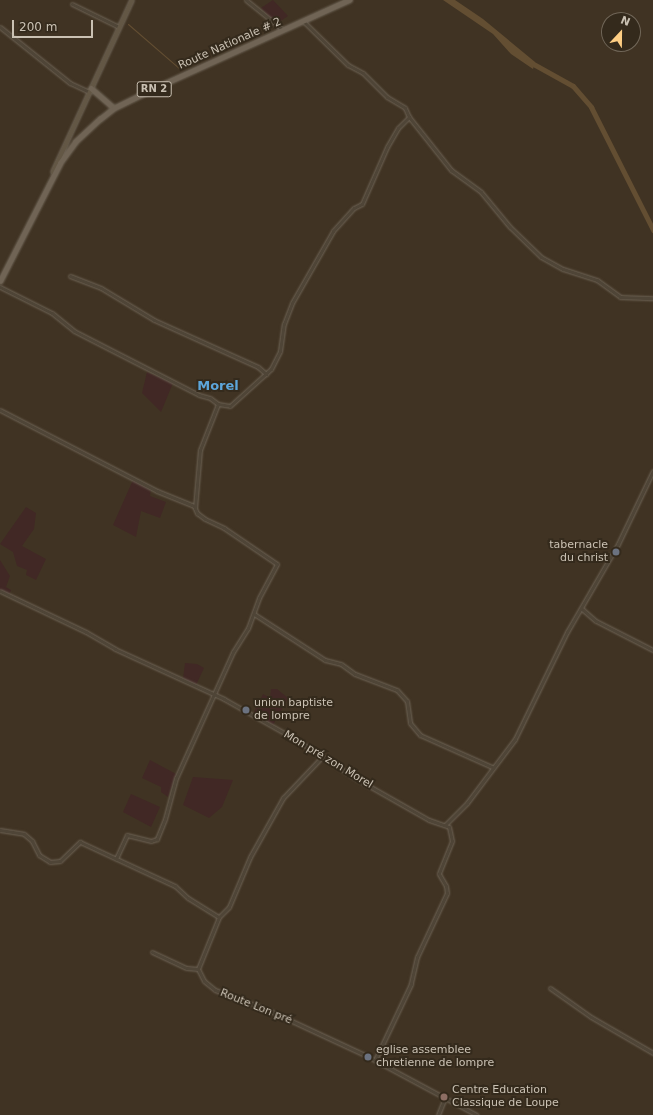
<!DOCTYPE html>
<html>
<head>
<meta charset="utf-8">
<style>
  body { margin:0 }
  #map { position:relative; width:653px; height:1115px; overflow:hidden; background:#403323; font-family:"DejaVu Sans",sans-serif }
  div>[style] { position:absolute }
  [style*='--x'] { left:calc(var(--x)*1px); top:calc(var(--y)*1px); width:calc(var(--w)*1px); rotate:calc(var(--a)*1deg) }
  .green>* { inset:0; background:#412825 }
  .water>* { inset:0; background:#634e32 }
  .stream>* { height:1px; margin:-0.5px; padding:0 0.5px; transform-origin:0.5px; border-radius:0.5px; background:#634e32 }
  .river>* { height:5px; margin:-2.5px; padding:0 2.5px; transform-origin:2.5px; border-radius:2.5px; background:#634e32 }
  .roads { filter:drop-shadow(0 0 1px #6d6355) drop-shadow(0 0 1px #6d6355) }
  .minor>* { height:3px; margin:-1.5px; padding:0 1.5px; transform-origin:1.5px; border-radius:1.5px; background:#4f4537 }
  .secondary>* { height:4px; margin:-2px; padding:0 2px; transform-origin:2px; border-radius:2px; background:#635745 }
  .primary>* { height:4.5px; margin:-2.25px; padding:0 2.25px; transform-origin:2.25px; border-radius:2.25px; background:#706455 }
  .dots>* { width:11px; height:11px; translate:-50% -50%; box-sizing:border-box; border:2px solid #342a1c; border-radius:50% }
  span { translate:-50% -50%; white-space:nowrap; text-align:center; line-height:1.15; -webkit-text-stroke:4px #342a1c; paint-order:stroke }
  .shield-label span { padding:1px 3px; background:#342a1c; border:1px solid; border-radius:3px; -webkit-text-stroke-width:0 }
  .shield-label { font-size:10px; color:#cac1b3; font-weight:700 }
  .street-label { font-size:11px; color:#cac1b3 }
  .poi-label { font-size:11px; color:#cac1b3 }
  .right { translate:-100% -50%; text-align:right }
  .left { translate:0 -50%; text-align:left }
  .quarter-label { font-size:13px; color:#5da6db; font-weight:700 }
  .north { position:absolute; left:601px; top:12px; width:40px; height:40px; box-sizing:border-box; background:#342a1c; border:1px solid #706658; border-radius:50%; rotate:22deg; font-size:11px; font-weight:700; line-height:16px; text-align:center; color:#cac1b3 }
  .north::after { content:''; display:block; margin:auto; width:14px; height:18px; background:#fece84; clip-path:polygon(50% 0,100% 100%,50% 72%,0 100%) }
  .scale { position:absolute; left:12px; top:20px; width:81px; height:18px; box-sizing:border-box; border:2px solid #cac1b3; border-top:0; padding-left:5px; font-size:12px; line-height:14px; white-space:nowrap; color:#cac1b3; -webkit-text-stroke:3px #342a1c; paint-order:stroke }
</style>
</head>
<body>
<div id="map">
  <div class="green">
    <div style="clip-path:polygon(273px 0,288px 16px,276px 24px,261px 8px)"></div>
    <div style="clip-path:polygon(147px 372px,173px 383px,161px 412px,142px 393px)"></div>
    <div style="clip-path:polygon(133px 480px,151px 489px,150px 496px,166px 502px,160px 518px,141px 511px,136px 537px,113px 525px)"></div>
    <div style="clip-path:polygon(26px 507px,36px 513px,34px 529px,22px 546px,46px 559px,36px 580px,26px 575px,27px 570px,17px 566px,13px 552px,0 544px)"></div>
    <div style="clip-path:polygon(0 560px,10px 576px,6px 587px,11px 590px,9px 595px,0 590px)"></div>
    <div style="clip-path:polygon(185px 663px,197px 664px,204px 668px,196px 685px,183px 679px)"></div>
    <div style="clip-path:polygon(271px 689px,277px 689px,288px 698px,273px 725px,253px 714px,263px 694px,270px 698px)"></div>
    <div style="clip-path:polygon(150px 760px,176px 774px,168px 797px,161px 792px,161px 787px,142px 778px)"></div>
    <div style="clip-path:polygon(193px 777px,233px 780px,222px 807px,209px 818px,183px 805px)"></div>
    <div style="clip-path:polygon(131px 794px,160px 807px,151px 827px,123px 812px)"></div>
  </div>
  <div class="water">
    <div style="clip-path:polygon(443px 0,455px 0,483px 19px,535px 62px,533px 69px,511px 54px,493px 34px)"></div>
  </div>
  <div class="stream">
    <div style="--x:128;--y:24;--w:67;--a:40.8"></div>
  </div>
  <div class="river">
    <div style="--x:528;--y:61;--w:51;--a:29.1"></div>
    <div style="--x:573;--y:86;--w:28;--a:49"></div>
    <div style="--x:591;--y:107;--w:138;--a:63.2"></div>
  </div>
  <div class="roads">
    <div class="minor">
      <div style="--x:246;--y:0;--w:46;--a:38.9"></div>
      <div style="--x:72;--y:4;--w:52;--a:26.1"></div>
      <div style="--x:303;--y:21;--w:63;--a:44.4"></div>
      <div style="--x:348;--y:65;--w:17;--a:28"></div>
      <div style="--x:363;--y:73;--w:34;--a:45"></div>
      <div style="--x:387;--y:97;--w:21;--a:31"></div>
      <div style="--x:405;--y:108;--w:10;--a:66"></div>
      <div style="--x:409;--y:117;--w:68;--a:51.6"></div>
      <div style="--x:451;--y:170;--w:37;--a:36"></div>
      <div style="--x:481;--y:192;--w:45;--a:50.4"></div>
      <div style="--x:510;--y:227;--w:43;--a:44.1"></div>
      <div style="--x:541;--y:257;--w:25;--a:29"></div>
      <div style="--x:563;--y:269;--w:36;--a:18"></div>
      <div style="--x:597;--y:280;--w:29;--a:36"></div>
      <div style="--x:620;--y:297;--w:33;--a:2"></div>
      <div style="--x:0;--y:27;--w:90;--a:38.7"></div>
      <div style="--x:70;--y:83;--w:21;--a:25"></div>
      <div style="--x:70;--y:276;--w:33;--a:21"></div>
      <div style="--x:101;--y:288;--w:62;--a:31.1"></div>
      <div style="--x:154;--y:320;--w:114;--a:24.3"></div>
      <div style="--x:258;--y:367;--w:11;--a:41"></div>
      <div style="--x:0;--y:287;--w:58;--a:26.6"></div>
      <div style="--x:52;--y:313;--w:28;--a:39"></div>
      <div style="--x:74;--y:331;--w:140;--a:27.1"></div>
      <div style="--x:199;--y:395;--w:11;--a:15"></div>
      <div style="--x:210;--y:398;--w:10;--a:37"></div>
      <div style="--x:218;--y:404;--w:12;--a:9"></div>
      <div style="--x:230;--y:406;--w:55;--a:-42.1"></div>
      <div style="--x:271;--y:369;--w:20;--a:-63"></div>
      <div style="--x:280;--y:351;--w:27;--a:-82"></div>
      <div style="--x:284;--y:324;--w:22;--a:-69"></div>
      <div style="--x:292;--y:303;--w:83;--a:-60.3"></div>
      <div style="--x:333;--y:231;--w:31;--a:-48"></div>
      <div style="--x:354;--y:208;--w:9;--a:-27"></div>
      <div style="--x:362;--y:204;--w:62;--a:-66.3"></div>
      <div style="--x:387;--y:147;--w:22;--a:-60"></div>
      <div style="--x:398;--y:128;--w:16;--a:-45"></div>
      <div style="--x:0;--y:410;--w:177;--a:27.3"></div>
      <div style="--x:157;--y:491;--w:40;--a:22"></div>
      <div style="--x:194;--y:506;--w:8;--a:67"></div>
      <div style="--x:197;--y:513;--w:10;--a:37"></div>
      <div style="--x:205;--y:519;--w:21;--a:25"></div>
      <div style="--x:224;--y:528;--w:64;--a:34.2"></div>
      <div style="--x:277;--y:564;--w:38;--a:118"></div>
      <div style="--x:259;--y:598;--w:32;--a:110"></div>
      <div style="--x:248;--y:628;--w:28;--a:122"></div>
      <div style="--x:233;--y:652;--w:138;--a:114.3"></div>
      <div style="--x:176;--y:778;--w:42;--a:105"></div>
      <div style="--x:165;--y:819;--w:22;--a:112"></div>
      <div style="--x:157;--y:839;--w:6;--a:162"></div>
      <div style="--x:151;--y:841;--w:25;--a:-166"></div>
      <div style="--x:127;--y:835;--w:26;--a:115"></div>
      <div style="--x:195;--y:508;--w:58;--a:-85.1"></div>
      <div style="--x:200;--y:450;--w:49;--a:-68.6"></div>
      <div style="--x:0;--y:591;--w:95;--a:25.5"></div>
      <div style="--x:86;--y:632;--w:34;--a:30"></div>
      <div style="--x:115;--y:649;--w:120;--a:24.6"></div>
      <div style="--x:224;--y:699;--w:81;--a:29.4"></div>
      <div style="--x:295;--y:739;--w:72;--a:33"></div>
      <div style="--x:355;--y:778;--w:85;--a:29.6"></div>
      <div style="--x:429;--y:820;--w:21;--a:19"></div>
      <div style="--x:449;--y:827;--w:14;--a:78"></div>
      <div style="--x:452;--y:841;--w:35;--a:112"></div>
      <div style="--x:439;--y:874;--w:14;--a:60"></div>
      <div style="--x:446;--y:886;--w:7;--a:82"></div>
      <div style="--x:447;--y:893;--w:71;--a:115.1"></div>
      <div style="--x:417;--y:957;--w:28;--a:103"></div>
      <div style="--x:411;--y:984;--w:84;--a:115.3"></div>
      <div style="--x:582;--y:609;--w:18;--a:41"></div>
      <div style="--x:596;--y:621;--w:64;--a:27"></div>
      <div style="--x:254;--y:614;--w:85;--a:32.9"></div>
      <div style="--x:325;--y:660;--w:16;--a:14"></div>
      <div style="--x:341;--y:664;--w:17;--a:36"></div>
      <div style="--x:355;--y:674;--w:45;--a:20.9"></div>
      <div style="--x:397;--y:690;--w:15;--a:48"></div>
      <div style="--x:407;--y:701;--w:22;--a:82"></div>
      <div style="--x:410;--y:723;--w:16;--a:50"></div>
      <div style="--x:420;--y:735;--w:79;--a:24"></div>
      <div style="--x:445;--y:825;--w:31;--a:-45"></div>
      <div style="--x:467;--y:803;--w:80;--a:-53.1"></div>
      <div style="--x:515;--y:739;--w:119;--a:-64.1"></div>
      <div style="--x:567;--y:632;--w:102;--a:-59.9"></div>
      <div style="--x:618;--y:544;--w:81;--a:-64.4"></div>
      <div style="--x:0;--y:830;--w:24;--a:9"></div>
      <div style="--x:24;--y:834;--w:11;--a:41"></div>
      <div style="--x:32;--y:841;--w:16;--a:63"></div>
      <div style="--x:39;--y:855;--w:13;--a:32"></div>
      <div style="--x:50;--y:862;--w:10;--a:-6"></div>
      <div style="--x:60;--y:861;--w:28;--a:-44"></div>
      <div style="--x:80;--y:842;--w:105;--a:24.9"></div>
      <div style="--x:175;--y:886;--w:18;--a:43"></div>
      <div style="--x:188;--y:898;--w:36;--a:32"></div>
      <div style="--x:219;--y:917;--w:56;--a:112"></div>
      <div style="--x:198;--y:969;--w:13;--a:63"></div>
      <div style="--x:204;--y:981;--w:14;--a:39"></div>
      <div style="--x:215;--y:990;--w:57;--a:20.7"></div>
      <div style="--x:268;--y:1010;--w:105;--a:24.9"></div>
      <div style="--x:363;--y:1054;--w:129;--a:28.2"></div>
      <div style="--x:219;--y:917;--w:14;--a:-45"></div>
      <div style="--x:229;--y:907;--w:54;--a:-67.2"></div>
      <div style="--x:250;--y:857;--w:68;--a:-60.8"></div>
      <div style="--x:283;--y:798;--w:55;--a:-46.5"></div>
      <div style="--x:152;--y:952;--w:38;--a:25"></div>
      <div style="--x:187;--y:968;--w:11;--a:5"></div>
      <div style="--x:550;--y:988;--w:50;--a:35.3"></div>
      <div style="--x:591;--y:1017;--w:72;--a:30.1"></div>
      <div style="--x:438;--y:1115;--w:18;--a:-68"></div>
    </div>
    <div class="secondary">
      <div style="--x:53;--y:172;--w:189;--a:-65.3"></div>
    </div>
    <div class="primary">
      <div style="--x:91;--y:88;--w:30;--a:41"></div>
      <div style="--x:0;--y:281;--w:132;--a:-63"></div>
      <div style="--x:60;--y:163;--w:26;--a:-54"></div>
      <div style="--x:75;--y:142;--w:34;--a:-43"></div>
      <div style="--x:100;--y:119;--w:18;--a:-38"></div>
      <div style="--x:114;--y:108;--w:50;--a:-26.1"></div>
      <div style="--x:159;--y:86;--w:209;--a:-24.4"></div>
    </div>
  </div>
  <div class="dots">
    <div style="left:616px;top:552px;background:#6b7280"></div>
    <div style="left:246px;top:710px;background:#6b7280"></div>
    <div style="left:368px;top:1057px;background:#6b7280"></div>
    <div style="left:444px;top:1097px;background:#8d6e63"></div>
  </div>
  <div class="shield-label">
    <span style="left:154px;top:89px">RN 2</span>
  </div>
  <div class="street-label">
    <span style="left:230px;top:44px;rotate:-24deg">Route Nationale # 2</span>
    <span style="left:328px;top:760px;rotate:31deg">Mon pré zon Morel</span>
    <span style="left:256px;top:1007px;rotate:22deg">Route Lon pré</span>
  </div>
  <div class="poi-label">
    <span class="right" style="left:608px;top:552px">tabernacle<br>du christ</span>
    <span class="left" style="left:254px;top:710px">union baptiste<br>de lompre</span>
    <span class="left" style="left:376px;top:1057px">eglise assemblee<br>chretienne de lompre</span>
    <span class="left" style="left:452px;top:1097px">Centre Education<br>Classique de Loupe</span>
  </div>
  <div class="quarter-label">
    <span style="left:218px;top:386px">Morel</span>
  </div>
  <div class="north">N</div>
  <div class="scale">200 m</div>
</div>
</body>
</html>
